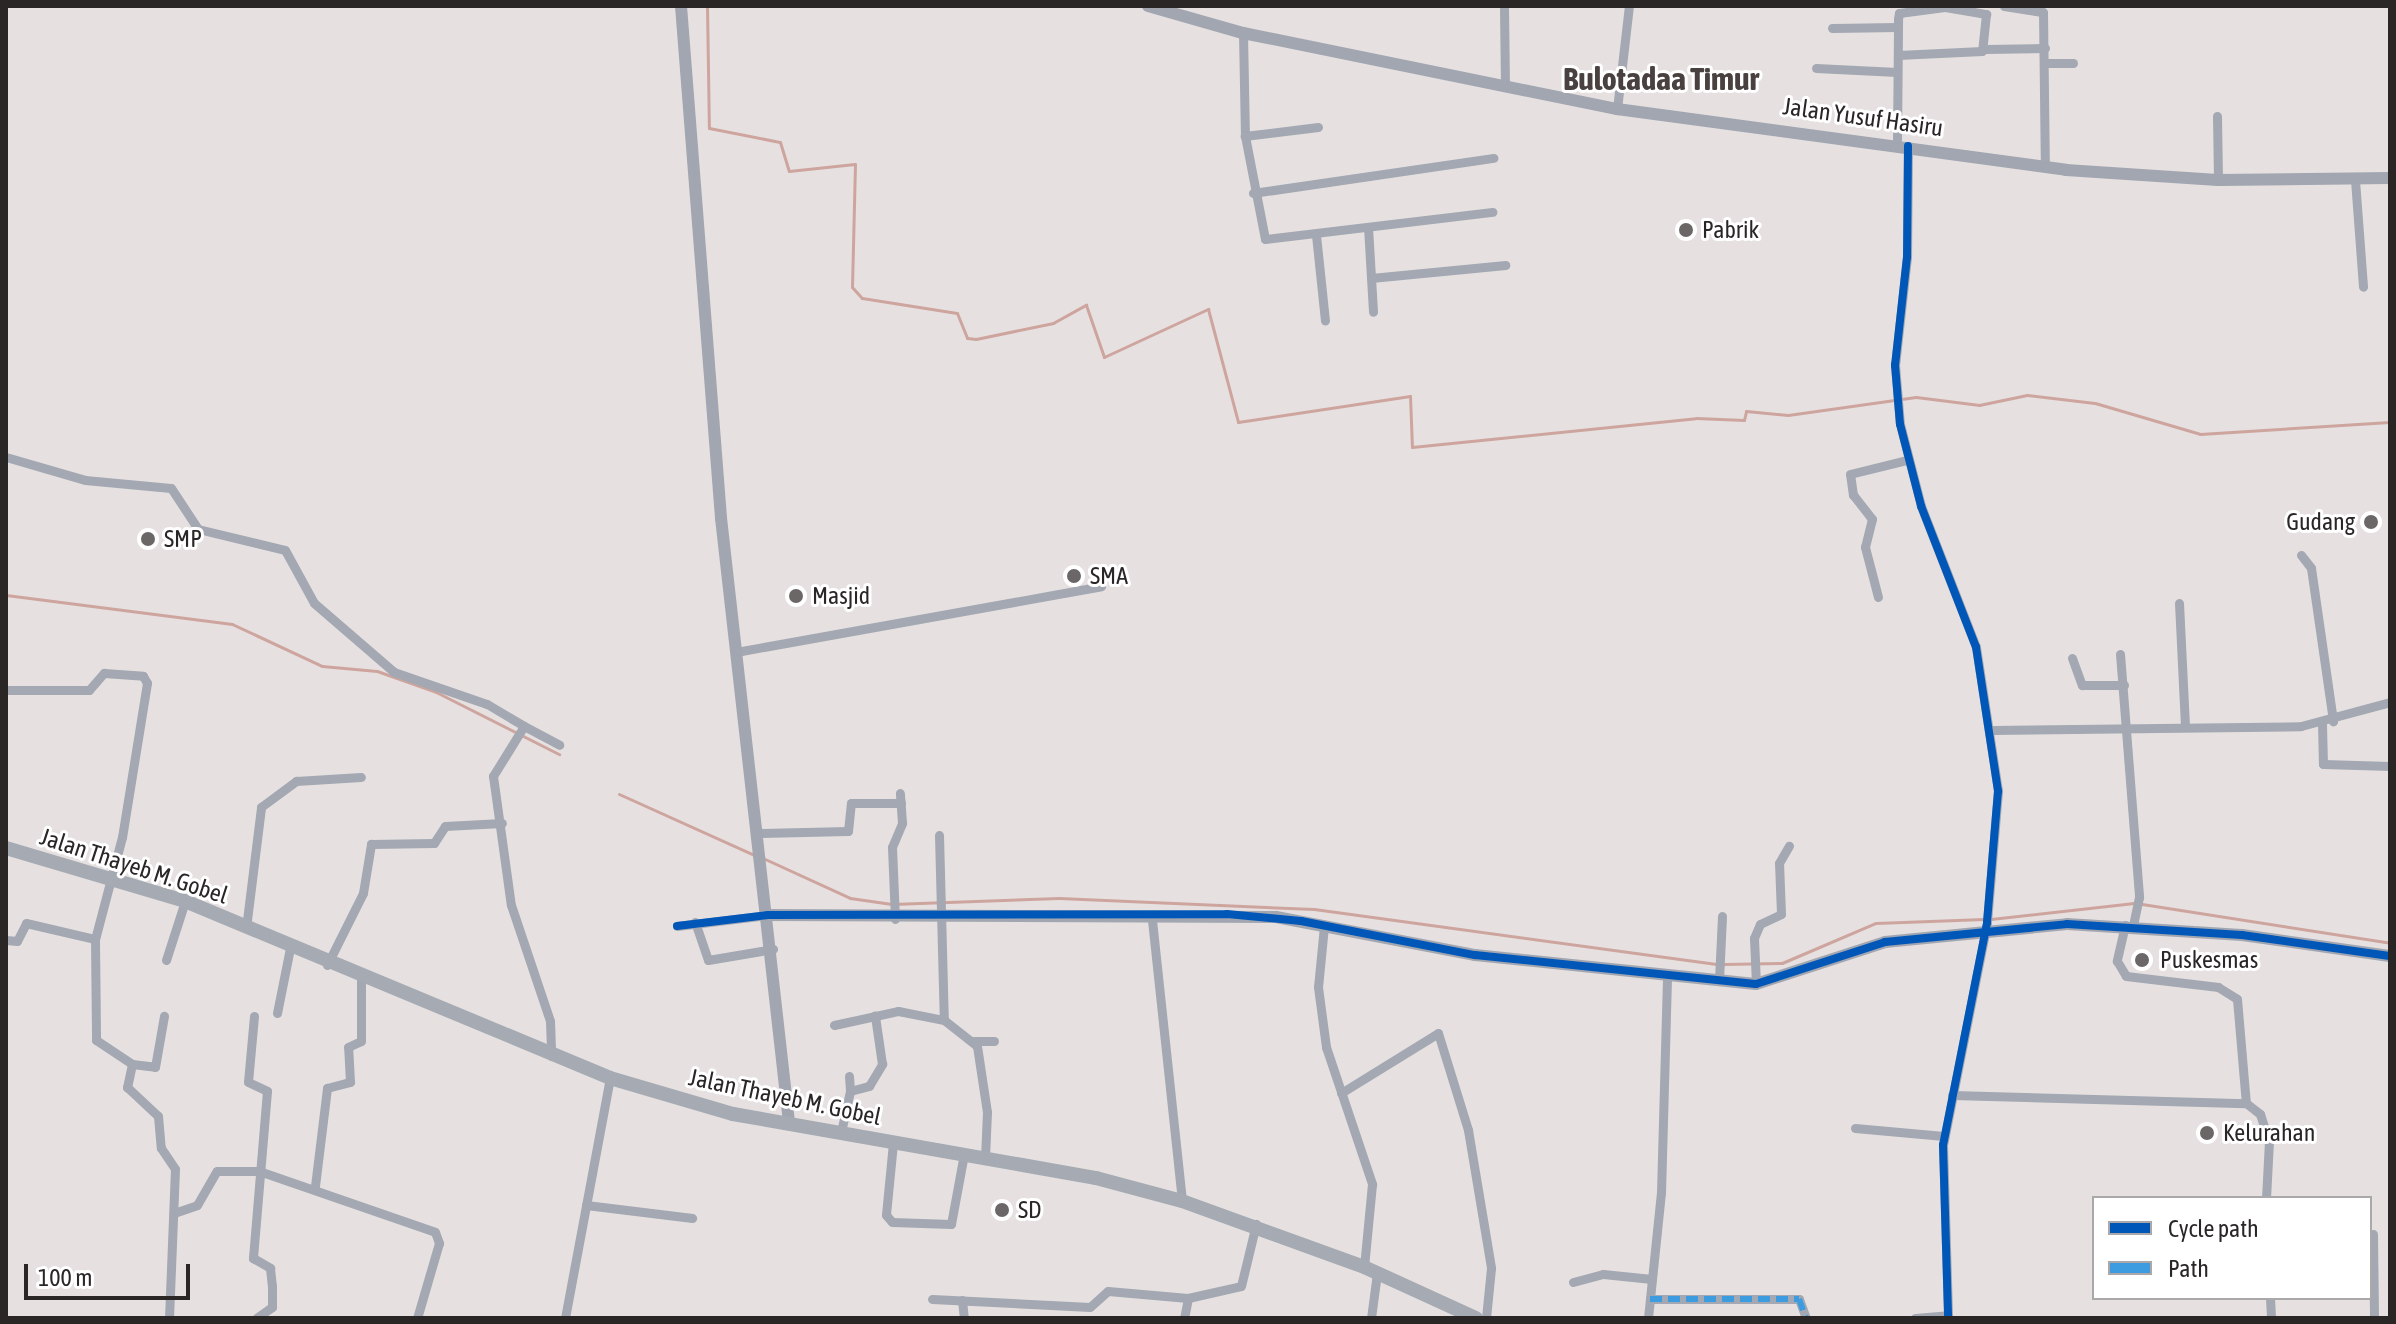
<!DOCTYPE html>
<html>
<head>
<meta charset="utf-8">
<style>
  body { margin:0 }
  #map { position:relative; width:2396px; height:1324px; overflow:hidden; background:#e6e1e0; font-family:"Asap Condensed",sans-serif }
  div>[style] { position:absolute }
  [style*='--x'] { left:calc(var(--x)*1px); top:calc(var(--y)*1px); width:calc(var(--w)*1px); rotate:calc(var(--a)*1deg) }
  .stream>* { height:3px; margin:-1.5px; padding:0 1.5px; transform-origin:1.5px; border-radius:1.5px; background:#cea59e }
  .street>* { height:9px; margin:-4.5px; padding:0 4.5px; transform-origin:4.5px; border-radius:4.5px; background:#a3a8b2 }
  .secondary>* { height:12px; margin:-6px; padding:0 6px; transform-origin:6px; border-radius:6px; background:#a2a6b1 }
  .primary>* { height:14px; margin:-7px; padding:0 7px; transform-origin:7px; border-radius:7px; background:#a6aab3 }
  .quiet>* { height:6px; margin-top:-3px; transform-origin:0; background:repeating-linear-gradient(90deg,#3d9ce0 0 12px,transparent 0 18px) }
  .cycleway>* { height:8px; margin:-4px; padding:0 4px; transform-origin:4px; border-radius:4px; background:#0057b8 }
  .dots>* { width:22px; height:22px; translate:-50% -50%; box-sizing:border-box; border:4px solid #fff; border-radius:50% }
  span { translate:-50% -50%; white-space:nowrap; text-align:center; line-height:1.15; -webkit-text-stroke:6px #fff; paint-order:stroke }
  .street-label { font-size:24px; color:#2a2626 }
  .poi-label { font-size:24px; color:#2a2626 }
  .left { translate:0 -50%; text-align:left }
  .right { translate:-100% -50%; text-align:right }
  .district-label { font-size:32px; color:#494140; font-weight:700 }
  .frame { position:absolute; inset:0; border:8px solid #2a2626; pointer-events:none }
  .legend { position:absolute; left:2092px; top:1196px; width:280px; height:104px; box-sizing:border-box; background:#fff; border:2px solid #aaa8a8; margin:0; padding:10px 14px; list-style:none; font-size:24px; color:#2a2626 }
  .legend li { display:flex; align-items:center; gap:16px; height:40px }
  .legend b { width:40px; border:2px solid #aaa8a8 }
  .scale { position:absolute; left:24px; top:1264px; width:166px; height:36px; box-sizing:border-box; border:4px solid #2a2626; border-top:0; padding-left:10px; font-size:24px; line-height:28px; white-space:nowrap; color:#2a2626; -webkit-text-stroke:6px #fff; paint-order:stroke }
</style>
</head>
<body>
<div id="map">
  <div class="stream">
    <div style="--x:707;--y:6;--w:122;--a:89.1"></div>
    <div style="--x:709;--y:128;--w:72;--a:11.2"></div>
    <div style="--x:780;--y:142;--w:30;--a:73"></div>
    <div style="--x:789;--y:171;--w:66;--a:-6.1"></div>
    <div style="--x:855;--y:164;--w:123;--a:91.4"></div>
    <div style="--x:852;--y:287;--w:15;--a:48"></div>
    <div style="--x:862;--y:298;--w:96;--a:9"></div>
    <div style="--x:957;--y:313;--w:27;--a:68"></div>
    <div style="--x:967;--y:338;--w:9;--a:6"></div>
    <div style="--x:976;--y:339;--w:79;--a:-11.7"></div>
    <div style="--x:1053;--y:323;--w:38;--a:-29"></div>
    <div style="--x:1086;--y:305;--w:55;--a:70.9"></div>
    <div style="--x:1104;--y:357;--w:115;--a:-24.8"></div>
    <div style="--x:1208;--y:309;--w:117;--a:75.1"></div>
    <div style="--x:1238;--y:422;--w:174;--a:-8.6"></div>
    <div style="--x:1410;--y:396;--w:51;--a:87.8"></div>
    <div style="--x:1412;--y:447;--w:285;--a:-5.8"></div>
    <div style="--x:1696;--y:418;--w:48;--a:2.4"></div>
    <div style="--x:1744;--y:420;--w:9;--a:-77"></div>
    <div style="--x:1746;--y:411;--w:42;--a:5.4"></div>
    <div style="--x:1788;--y:415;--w:129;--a:-8"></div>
    <div style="--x:1916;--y:397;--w:64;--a:7.2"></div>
    <div style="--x:1979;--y:405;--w:49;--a:-11.8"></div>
    <div style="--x:2027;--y:395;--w:68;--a:6.7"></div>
    <div style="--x:2095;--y:403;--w:109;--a:16.4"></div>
    <div style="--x:2200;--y:434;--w:190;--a:-3.6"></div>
    <div style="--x:6;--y:595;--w:228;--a:7.3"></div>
    <div style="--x:232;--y:624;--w:99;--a:25"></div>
    <div style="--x:322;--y:666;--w:55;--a:5.2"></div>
    <div style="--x:377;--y:671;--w:63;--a:19.6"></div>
    <div style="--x:436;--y:692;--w:138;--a:26.8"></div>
    <div style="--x:619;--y:794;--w:148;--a:24.3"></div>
    <div style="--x:765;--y:859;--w:94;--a:24.6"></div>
    <div style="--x:850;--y:898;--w:42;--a:8.1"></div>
    <div style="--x:892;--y:904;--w:167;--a:-2.1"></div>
    <div style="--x:1059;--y:898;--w:255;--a:2.5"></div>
    <div style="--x:1314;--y:909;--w:406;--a:7.8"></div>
    <div style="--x:2142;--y:904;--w:251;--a:8.9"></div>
    <div style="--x:1991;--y:919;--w:144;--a:-6.4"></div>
    <div style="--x:1724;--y:964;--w:58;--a:-1"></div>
    <div style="--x:1782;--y:963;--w:102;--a:-23.1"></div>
    <div style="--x:1876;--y:923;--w:108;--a:-2.1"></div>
  </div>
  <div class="street">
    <div style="--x:1504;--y:6;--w:81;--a:89.3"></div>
    <div style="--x:2004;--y:6;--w:39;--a:9"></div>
    <div style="--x:2043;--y:12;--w:154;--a:89.3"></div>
    <div style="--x:1832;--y:28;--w:66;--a:-0.9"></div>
    <div style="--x:1243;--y:33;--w:103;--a:88.9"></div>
    <div style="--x:1985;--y:49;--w:60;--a:-1"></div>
    <div style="--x:2045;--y:63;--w:28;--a:0"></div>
    <div style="--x:1816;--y:68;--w:81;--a:2.8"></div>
    <div style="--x:1617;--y:109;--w:104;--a:-83.4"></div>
    <div style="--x:2217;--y:116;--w:64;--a:89.1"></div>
    <div style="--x:1318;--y:127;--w:74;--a:173"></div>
    <div style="--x:1245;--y:136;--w:105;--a:79"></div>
    <div style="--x:1265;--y:239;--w:229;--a:-6.8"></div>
    <div style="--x:1897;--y:143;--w:124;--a:-89.5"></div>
    <div style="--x:1898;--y:19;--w:6;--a:-81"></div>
    <div style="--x:1899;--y:13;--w:46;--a:-7.4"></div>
    <div style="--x:1945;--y:7;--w:42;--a:9.7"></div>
    <div style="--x:1986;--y:14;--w:37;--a:96"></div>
    <div style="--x:1982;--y:51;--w:84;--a:177.3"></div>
    <div style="--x:1908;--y:146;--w:111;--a:90.5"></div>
    <div style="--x:1907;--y:257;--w:109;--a:96.3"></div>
    <div style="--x:1895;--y:365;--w:59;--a:85.2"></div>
    <div style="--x:1900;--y:424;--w:85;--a:75.6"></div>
    <div style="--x:1921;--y:506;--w:151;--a:68.7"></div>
    <div style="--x:1976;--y:647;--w:146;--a:81.3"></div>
    <div style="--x:1998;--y:791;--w:132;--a:94.8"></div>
    <div style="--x:1987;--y:923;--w:226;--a:101.2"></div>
    <div style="--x:1943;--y:1145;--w:173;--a:88.3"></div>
    <div style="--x:2355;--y:180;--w:107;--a:85.7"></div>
    <div style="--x:1253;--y:193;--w:243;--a:-8.3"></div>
    <div style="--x:1368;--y:227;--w:85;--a:86.6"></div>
    <div style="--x:1316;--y:235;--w:86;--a:84"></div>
    <div style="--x:1371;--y:278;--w:135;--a:-5.5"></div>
    <div style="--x:6;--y:457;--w:82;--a:16.2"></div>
    <div style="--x:85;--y:480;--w:86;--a:5.3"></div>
    <div style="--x:171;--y:488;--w:49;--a:56.6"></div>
    <div style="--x:198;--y:529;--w:89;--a:13.6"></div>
    <div style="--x:285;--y:550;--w:60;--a:61.3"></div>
    <div style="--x:314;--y:603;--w:106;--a:40.8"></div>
    <div style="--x:394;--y:672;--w:98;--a:19"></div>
    <div style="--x:487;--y:704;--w:43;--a:30.7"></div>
    <div style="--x:524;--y:726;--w:59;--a:121.8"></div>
    <div style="--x:493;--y:776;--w:130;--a:82.1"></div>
    <div style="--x:511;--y:905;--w:122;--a:71.4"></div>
    <div style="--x:550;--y:1021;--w:35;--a:88"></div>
    <div style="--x:2301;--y:555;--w:16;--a:52"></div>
    <div style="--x:2311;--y:568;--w:155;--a:81.8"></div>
    <div style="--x:1878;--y:597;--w:52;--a:-104.6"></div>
    <div style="--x:1865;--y:547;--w:29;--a:-76"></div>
    <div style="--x:1872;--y:519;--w:31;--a:-128"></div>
    <div style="--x:1853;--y:495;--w:21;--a:-98"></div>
    <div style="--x:1850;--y:474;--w:59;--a:-13.8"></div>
    <div style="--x:2179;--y:603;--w:123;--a:87.2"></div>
    <div style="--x:736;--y:652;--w:371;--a:-10.2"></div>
    <div style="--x:2120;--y:654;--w:244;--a:85.5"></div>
    <div style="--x:2139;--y:897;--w:29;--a:102"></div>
    <div style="--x:2072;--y:658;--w:29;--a:70"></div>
    <div style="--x:2082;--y:685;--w:42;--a:0"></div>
    <div style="--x:6;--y:690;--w:83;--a:0"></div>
    <div style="--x:89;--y:690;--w:23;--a:-49"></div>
    <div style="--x:104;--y:673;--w:39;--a:4"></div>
    <div style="--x:143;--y:676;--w:8;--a:60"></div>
    <div style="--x:147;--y:683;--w:156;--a:99.2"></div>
    <div style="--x:122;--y:837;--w:106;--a:104.8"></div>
    <div style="--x:95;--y:939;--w:101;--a:89.4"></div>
    <div style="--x:96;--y:1040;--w:43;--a:33.7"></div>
    <div style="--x:132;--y:1064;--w:24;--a:102"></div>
    <div style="--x:127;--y:1087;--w:42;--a:43.1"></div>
    <div style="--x:158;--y:1116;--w:32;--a:85"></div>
    <div style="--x:161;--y:1148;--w:25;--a:56"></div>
    <div style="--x:175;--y:1169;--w:149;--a:92.3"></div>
    <div style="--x:2322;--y:724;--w:40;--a:88.6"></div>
    <div style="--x:2323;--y:764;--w:67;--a:1.7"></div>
    <div style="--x:524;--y:726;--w:40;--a:28"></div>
    <div style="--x:1992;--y:730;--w:309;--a:-0.7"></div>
    <div style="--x:2301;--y:726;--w:92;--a:-15.1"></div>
    <div style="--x:757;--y:833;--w:91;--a:-1.3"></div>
    <div style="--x:848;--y:831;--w:28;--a:-84"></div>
    <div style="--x:851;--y:803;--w:50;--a:0"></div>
    <div style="--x:939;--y:835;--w:185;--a:88.5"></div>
    <div style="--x:944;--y:1020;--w:42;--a:38.2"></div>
    <div style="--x:977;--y:1046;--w:67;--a:81.4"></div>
    <div style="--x:987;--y:1112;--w:46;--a:92.5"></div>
    <div style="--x:895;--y:919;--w:72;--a:-92.4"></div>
    <div style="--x:892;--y:847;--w:26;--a:-67"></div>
    <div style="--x:902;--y:823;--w:30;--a:-94"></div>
    <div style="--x:1152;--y:920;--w:283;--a:83.9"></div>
    <div style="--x:695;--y:922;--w:40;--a:71.1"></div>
    <div style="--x:708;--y:960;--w:66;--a:-9.6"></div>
    <div style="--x:2125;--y:925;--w:37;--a:103"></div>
    <div style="--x:2117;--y:961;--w:17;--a:59"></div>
    <div style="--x:2126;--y:976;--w:93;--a:6.8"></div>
    <div style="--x:2218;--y:987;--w:22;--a:32"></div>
    <div style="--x:2237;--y:999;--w:104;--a:85.1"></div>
    <div style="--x:2246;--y:1103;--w:18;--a:38"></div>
    <div style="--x:2260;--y:1114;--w:28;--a:72"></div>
    <div style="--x:2269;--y:1141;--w:57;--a:93"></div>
    <div style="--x:677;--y:926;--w:92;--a:-6.9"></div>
    <div style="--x:1324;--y:926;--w:61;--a:95.6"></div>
    <div style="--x:1318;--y:987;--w:61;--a:82.4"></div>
    <div style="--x:1326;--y:1047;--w:145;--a:71.4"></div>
    <div style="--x:1372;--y:1184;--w:83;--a:95.5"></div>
    <div style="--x:246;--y:928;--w:122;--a:-82.9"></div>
    <div style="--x:261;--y:807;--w:44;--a:-36.6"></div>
    <div style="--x:296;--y:781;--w:65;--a:-3.5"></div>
    <div style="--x:6;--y:940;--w:11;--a:5"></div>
    <div style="--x:17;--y:941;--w:20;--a:-63"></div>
    <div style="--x:26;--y:923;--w:71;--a:13.1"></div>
    <div style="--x:166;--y:960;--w:62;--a:-72.1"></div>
    <div style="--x:327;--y:965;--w:80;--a:-63.4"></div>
    <div style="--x:363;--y:893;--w:50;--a:-80.7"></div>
    <div style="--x:371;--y:844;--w:63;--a:-0.9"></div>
    <div style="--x:434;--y:843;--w:20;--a:-57"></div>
    <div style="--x:445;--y:826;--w:57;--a:-3"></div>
    <div style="--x:1719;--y:980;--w:64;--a:-87.3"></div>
    <div style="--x:1756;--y:984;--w:46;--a:-92.5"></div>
    <div style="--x:1754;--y:938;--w:15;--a:-67"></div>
    <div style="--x:1760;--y:924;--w:23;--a:-25"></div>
    <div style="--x:1781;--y:914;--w:51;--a:-92.2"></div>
    <div style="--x:1779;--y:863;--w:20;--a:-60"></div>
    <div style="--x:277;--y:1013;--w:66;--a:-78.7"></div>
    <div style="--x:254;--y:1016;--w:66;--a:95.2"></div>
    <div style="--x:248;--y:1082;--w:21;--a:25"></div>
    <div style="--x:267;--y:1091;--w:168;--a:94.8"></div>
    <div style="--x:253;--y:1258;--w:20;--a:30"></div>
    <div style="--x:270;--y:1268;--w:18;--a:84"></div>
    <div style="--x:272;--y:1286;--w:21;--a:90"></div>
    <div style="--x:272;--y:1307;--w:19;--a:145"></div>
    <div style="--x:834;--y:1025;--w:66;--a:-12.3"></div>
    <div style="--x:898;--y:1011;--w:47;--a:11.1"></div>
    <div style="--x:974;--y:1041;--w:20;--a:0"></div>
    <div style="--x:132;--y:1064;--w:23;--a:7"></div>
    <div style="--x:155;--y:1067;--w:52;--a:-80"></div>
    <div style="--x:849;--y:1076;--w:15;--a:86"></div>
    <div style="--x:1341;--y:1093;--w:114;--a:-31.7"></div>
    <div style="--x:1438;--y:1033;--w:102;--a:72.8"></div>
    <div style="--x:1468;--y:1130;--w:140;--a:80.5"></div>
    <div style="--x:1491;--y:1268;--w:50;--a:95.7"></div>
    <div style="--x:1952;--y:1095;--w:294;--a:1.6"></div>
    <div style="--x:1855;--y:1128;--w:89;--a:5.1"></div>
    <div style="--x:841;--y:1132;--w:42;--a:-77.6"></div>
    <div style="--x:850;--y:1091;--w:20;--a:-15"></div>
    <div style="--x:869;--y:1086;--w:26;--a:-59"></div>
    <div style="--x:882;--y:1064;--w:49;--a:-98.3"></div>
    <div style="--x:893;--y:1143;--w:72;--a:95.6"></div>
    <div style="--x:886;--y:1215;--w:9;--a:49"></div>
    <div style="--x:892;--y:1222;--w:59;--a:1.9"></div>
    <div style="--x:951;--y:1224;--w:71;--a:-79.5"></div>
    <div style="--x:315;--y:1186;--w:99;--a:-83"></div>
    <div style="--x:327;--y:1088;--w:24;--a:-15"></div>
    <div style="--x:350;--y:1082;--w:35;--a:-93"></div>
    <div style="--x:348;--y:1047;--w:14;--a:-25"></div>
    <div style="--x:361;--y:1041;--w:61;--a:-90"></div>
    <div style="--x:586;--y:1205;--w:107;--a:7"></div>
    <div style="--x:174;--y:1213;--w:24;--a:-19"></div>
    <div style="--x:197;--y:1205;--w:39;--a:-60"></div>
    <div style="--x:217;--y:1171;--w:42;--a:0"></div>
    <div style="--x:259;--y:1171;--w:186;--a:19.1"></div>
    <div style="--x:435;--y:1232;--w:12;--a:70"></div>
    <div style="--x:439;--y:1243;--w:78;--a:106.3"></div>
    <div style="--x:2373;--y:1234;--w:84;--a:89.3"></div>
    <div style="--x:1573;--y:1282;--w:31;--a:-15"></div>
    <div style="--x:1603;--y:1274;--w:49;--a:5.8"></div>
    <div style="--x:1188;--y:1298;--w:54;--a:-12.8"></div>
    <div style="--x:1241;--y:1286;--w:64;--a:-76.4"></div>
    <div style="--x:2270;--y:1298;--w:20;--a:87"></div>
    <div style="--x:932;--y:1299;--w:158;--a:2.9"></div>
    <div style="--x:1090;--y:1307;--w:24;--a:-42"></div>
    <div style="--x:1108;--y:1291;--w:80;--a:5"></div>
    <div style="--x:1188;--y:1298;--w:20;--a:101"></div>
    <div style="--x:1650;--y:1299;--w:149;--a:0"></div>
    <div style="--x:1799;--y:1299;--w:20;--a:70"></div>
    <div style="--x:962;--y:1300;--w:18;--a:84"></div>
    <div style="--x:565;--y:1318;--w:244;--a:-79.4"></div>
    <div style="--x:1371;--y:1318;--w:45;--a:-82.4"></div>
    <div style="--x:1648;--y:1318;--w:126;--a:-84.1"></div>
    <div style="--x:1661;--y:1193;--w:217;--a:-88.4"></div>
    <div style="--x:1915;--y:1318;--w:33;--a:-5"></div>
  </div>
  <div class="secondary">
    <div style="--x:681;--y:6;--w:514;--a:85.53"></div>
    <div style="--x:721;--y:518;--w:608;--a:83.58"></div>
    <div style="--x:1148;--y:6;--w:99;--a:15.9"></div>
    <div style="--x:1243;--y:33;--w:382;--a:11.5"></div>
    <div style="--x:1617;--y:109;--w:453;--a:7.7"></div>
    <div style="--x:2066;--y:170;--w:152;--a:3.8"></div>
    <div style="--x:2218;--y:180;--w:172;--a:-0.7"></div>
    <div style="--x:768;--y:915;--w:508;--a:0.23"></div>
    <div style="--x:1276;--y:917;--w:203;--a:10.8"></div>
    <div style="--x:1475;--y:955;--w:282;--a:5.9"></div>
    <div style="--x:1756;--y:984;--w:136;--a:-18"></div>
    <div style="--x:1885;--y:942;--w:183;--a:-5.6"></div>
    <div style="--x:2067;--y:924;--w:175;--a:3.6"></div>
    <div style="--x:2242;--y:935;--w:149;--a:8.1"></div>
  </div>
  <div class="primary">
    <div style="--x:6;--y:848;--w:187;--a:16.5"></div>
    <div style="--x:185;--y:901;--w:460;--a:22.6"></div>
    <div style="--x:610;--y:1078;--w:128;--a:16.3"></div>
    <div style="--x:733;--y:1114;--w:369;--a:10"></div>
    <div style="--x:1096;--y:1178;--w:89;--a:15"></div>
    <div style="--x:1182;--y:1201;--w:194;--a:19.9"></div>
    <div style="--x:1364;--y:1267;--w:123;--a:24.5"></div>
  </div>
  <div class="quiet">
    <div style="--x:1650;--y:1299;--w:149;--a:0"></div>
    <div style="--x:1799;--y:1299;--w:20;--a:70"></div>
  </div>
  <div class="cycleway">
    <div style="--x:1908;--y:146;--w:111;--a:90.5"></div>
    <div style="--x:1907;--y:257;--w:109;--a:96.3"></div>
    <div style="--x:1895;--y:365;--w:59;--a:85.2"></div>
    <div style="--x:1900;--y:424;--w:85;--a:75.6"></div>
    <div style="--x:1921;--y:506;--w:151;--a:68.7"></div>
    <div style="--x:1976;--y:647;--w:146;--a:81.3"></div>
    <div style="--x:1998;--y:791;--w:132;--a:94.8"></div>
    <div style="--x:1987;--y:923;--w:226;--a:101.2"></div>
    <div style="--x:1943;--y:1145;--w:173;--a:88.3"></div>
    <div style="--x:677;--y:926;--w:92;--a:-6.9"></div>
    <div style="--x:768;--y:915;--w:459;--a:-0.1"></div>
    <div style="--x:1227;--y:914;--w:74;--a:5.4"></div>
    <div style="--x:1301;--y:921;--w:177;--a:11.1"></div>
    <div style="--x:1475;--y:955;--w:282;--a:5.9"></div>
    <div style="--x:1756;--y:984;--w:136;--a:-18"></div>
    <div style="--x:1885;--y:942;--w:183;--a:-5.6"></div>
    <div style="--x:2067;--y:924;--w:175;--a:3.6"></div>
    <div style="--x:2242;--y:935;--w:149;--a:8.1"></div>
  </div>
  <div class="dots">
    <div style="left:1686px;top:230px;background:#6c6767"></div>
    <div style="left:2371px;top:522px;background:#6c6767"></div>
    <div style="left:148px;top:539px;background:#6c6767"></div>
    <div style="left:1074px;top:576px;background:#6c6767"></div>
    <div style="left:796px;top:596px;background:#6c6767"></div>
    <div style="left:2142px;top:960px;background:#6c6767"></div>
    <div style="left:2207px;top:1133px;background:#6c6767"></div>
    <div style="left:1002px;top:1210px;background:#6c6767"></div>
  </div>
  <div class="street-label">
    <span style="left:1863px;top:117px;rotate:8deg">Jalan Yusuf Hasiru</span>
    <span style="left:134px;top:866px;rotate:18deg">Jalan Thayeb M. Gobel</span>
    <span style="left:785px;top:1097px;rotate:12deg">Jalan Thayeb M. Gobel</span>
  </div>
  <div class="poi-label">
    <span class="left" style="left:1702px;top:230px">Pabrik</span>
    <span class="right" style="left:2355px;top:522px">Gudang</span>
    <span class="left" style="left:164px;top:539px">SMP</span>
    <span class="left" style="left:1090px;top:576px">SMA</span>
    <span class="left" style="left:812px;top:596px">Masjid</span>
    <span class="left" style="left:2160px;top:960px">Puskesmas</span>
    <span class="left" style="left:2223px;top:1133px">Kelurahan</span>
    <span class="left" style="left:1018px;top:1210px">SD</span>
  </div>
  <div class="district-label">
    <span style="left:1661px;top:79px">Bulotadaa Timur</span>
  </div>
  <div class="frame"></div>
  <ul class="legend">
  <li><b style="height:10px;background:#0057b8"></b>Cycle path</li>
  <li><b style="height:10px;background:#3d9ce0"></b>Path</li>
  </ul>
  <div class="scale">100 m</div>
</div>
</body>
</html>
